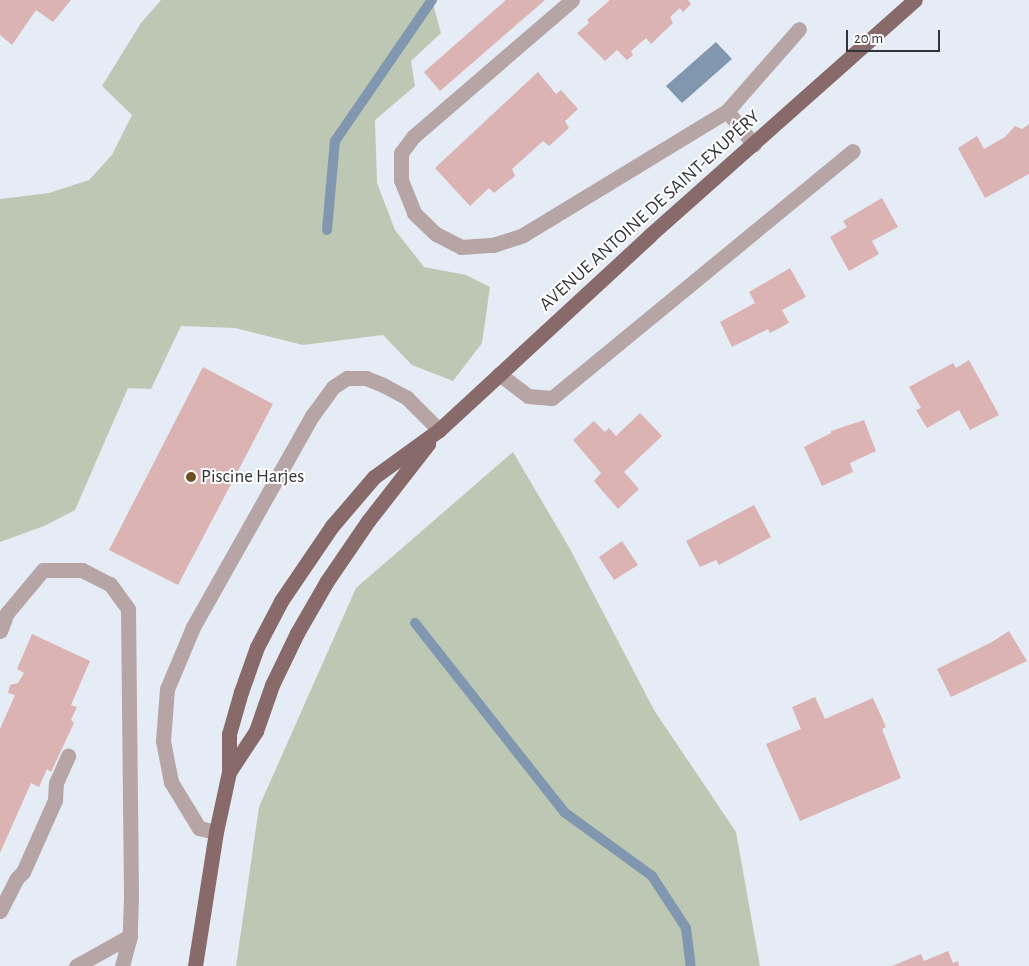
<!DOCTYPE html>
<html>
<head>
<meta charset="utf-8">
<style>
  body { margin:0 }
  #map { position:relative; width:1029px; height:966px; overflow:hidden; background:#e6ecf5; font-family:"Alegreya Sans",sans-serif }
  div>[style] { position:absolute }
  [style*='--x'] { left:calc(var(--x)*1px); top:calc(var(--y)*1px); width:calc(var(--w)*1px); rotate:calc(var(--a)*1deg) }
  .green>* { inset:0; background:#bcc8b3 }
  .water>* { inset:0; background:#8197b0 }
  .stream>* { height:10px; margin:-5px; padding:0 5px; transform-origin:5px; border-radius:5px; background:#8197b0 }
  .building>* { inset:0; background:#dab3b2 }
  .minor>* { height:15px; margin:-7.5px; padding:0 7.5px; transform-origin:7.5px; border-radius:7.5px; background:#b6a5a4 }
  .major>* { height:15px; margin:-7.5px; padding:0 7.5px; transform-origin:7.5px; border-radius:7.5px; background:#886a6a }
  .dots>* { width:14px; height:14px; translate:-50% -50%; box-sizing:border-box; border:2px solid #fff; border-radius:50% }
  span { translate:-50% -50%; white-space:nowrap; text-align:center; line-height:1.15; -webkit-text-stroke:4px #fff; paint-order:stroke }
  .street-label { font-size:19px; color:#323438 }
  .poi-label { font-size:19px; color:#323438 }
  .left { translate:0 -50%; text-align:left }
  .scale { position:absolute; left:846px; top:30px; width:94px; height:22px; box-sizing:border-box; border:2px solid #323438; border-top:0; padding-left:6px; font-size:15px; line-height:18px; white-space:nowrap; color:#323438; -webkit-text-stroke:4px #fff; paint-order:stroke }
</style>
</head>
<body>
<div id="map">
  <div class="green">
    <div style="clip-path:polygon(161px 0,432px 0,441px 33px,411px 61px,415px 86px,375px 120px,377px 183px,395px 230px,424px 267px,466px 275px,490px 287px,482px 343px,453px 381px,412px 365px,383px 335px,303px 345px,235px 328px,181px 326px,151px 389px,128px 388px,75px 510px,44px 526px,0 542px,0 199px,49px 193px,89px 180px,112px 155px,132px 115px,102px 86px,141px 23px)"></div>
    <div style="clip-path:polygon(513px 452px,570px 549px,654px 710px,736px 832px,760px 966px,236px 966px,259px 807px,356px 588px)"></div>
  </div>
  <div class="water">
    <div style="clip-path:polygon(716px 42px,732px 59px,682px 103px,666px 86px)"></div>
  </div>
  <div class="stream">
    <div style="--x:327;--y:230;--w:89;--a:-84.9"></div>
    <div style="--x:335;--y:141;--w:171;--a:-55.5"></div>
    <div style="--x:415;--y:623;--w:241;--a:51.7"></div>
    <div style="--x:564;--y:812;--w:109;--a:36"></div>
    <div style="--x:652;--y:876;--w:62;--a:56.8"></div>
    <div style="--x:686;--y:928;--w:38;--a:83"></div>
  </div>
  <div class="building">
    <div style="clip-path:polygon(0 0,71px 0,53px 22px,36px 10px,12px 45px,0 35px)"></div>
    <div style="clip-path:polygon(506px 0,545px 0,440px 91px,424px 72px)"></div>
    <div style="clip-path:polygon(610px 0,688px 0,691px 4px,683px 12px,680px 8px,670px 17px,673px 23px,651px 44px,646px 38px,631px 51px,633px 55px,627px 60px,617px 50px,605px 61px,577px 33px,589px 23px,587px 20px)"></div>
    <div style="clip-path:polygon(538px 72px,556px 94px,561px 90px,578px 109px,565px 121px,569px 128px,549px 146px,543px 141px,512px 169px,515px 176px,494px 193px,489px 188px,470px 206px,435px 168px)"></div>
    <div style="clip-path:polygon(1029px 124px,1029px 174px,985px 198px,958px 148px,977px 136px,984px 149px,1005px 137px,1015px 126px,1022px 129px)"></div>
    <div style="clip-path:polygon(882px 198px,898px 227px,872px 241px,879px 254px,849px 271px,830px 237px,847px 227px,843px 221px)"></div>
    <div style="clip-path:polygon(790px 268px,806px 297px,782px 310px,789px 323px,770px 333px,768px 329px,732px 347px,720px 322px,755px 303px,749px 292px)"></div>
    <div style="clip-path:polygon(969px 360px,999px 415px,970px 430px,959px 410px,927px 428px,916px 410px,921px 408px,909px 387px,953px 363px,956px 368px)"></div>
    <div style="clip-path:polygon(203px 367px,273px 404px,178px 585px,109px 550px)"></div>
    <div style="clip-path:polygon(640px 413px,662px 436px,624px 472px,639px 489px,618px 509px,594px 481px,601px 473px,573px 440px,594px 421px,605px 432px,609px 428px,616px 436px)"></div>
    <div style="clip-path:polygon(864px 420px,876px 451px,850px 463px,853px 472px,822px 486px,804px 447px,831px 433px,831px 431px)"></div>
    <div style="clip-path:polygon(754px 505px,771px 537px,719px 565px,716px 560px,700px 567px,686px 541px)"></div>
    <div style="clip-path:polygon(622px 541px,638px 565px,614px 580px,599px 557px)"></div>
    <div style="clip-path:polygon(1009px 631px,1027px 661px,951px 697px,937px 669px,992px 642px)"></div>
    <div style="clip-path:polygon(32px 634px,90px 661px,71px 705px,77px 707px,71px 720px,74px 723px,51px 772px,47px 769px,39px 787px,31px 783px,0 853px,0 729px,15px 695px,8px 693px,10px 685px,18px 683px,24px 673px,17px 669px)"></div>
    <div style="clip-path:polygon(815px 697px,825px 719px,873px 698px,886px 727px,882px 729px,901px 778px,800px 821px,766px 744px,801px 729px,792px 707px)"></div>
    <div style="clip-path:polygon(948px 951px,953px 963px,958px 961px,959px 966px,892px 966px,921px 954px,924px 961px)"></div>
  </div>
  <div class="minor">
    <div style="--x:572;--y:0;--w:210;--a:139.3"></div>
    <div style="--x:413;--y:137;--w:20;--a:127"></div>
    <div style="--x:401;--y:153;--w:27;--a:90"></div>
    <div style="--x:401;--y:180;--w:35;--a:68"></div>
    <div style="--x:414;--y:213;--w:30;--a:44"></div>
    <div style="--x:436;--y:234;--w:28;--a:27"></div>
    <div style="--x:461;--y:247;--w:32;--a:-4"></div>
    <div style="--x:493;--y:245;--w:32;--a:-18"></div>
    <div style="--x:523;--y:235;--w:239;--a:-31.3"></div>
    <div style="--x:727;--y:111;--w:43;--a:51.5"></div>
    <div style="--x:727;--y:111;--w:109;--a:-48.7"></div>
    <div style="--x:499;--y:374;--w:36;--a:37"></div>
    <div style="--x:528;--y:396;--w:24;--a:5"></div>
    <div style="--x:552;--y:398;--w:389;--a:-39.4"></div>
    <div style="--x:0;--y:631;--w:19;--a:-69"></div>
    <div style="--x:7;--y:613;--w:56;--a:-50.1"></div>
    <div style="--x:43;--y:570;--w:39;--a:0"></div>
    <div style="--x:82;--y:570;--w:31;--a:27"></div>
    <div style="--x:110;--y:584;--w:31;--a:54"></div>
    <div style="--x:128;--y:609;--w:289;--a:89.4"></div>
    <div style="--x:131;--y:898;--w:38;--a:92"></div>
    <div style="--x:130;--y:936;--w:31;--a:105"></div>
    <div style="--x:216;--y:832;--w:17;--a:-167"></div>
    <div style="--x:199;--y:828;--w:54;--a:-121.3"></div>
    <div style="--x:171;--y:782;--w:42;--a:-101"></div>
    <div style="--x:163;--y:741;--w:52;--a:-85.6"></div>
    <div style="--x:167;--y:689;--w:67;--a:-67.2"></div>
    <div style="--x:193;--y:627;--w:242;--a:-60.6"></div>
    <div style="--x:312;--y:416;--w:36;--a:-54"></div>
    <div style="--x:333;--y:387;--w:17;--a:-33"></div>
    <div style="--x:347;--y:378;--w:19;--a:0"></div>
    <div style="--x:366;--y:378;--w:18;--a:22"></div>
    <div style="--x:383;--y:385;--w:27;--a:28"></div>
    <div style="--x:407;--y:398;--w:45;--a:45"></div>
    <div style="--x:0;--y:911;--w:37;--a:-63"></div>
    <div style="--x:17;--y:878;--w:8;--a:-45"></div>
    <div style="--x:23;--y:872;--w:79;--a:-66"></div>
    <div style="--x:55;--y:800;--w:17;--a:-87"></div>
    <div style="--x:56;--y:783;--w:30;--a:-66"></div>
    <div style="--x:76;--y:966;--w:62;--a:-29.1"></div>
  </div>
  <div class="major">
    <div style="--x:229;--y:772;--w:49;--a:-56.6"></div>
    <div style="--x:256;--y:731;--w:49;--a:-70.8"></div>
    <div style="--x:272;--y:685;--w:58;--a:-64.3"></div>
    <div style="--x:297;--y:633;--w:60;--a:-60"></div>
    <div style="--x:327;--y:581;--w:73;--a:-55.7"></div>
    <div style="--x:368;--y:521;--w:98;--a:-52.1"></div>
    <div style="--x:195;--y:966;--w:136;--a:-81.1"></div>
    <div style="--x:216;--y:832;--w:61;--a:-77.8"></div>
    <div style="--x:229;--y:772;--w:38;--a:-90"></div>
    <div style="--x:229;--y:734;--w:44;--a:-74.1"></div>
    <div style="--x:241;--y:692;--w:48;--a:-70.4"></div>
    <div style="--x:257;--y:647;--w:52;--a:-62.4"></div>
    <div style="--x:281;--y:601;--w:91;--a:-55.8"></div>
    <div style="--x:332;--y:526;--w:65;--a:-49.4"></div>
    <div style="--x:374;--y:477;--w:80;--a:-35.9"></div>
    <div style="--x:439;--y:430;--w:287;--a:-42.7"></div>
    <div style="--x:650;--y:235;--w:354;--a:-41.6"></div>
  </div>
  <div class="dots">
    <div style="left:191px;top:477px;background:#6d4f24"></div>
  </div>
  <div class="street-label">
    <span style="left:650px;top:211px;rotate:-42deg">AVENUE ANTOINE DE SAINT-EXUPÉRY</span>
  </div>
  <div class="poi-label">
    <span class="left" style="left:201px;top:477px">Piscine Harjes</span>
  </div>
  <div class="scale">20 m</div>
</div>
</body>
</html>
